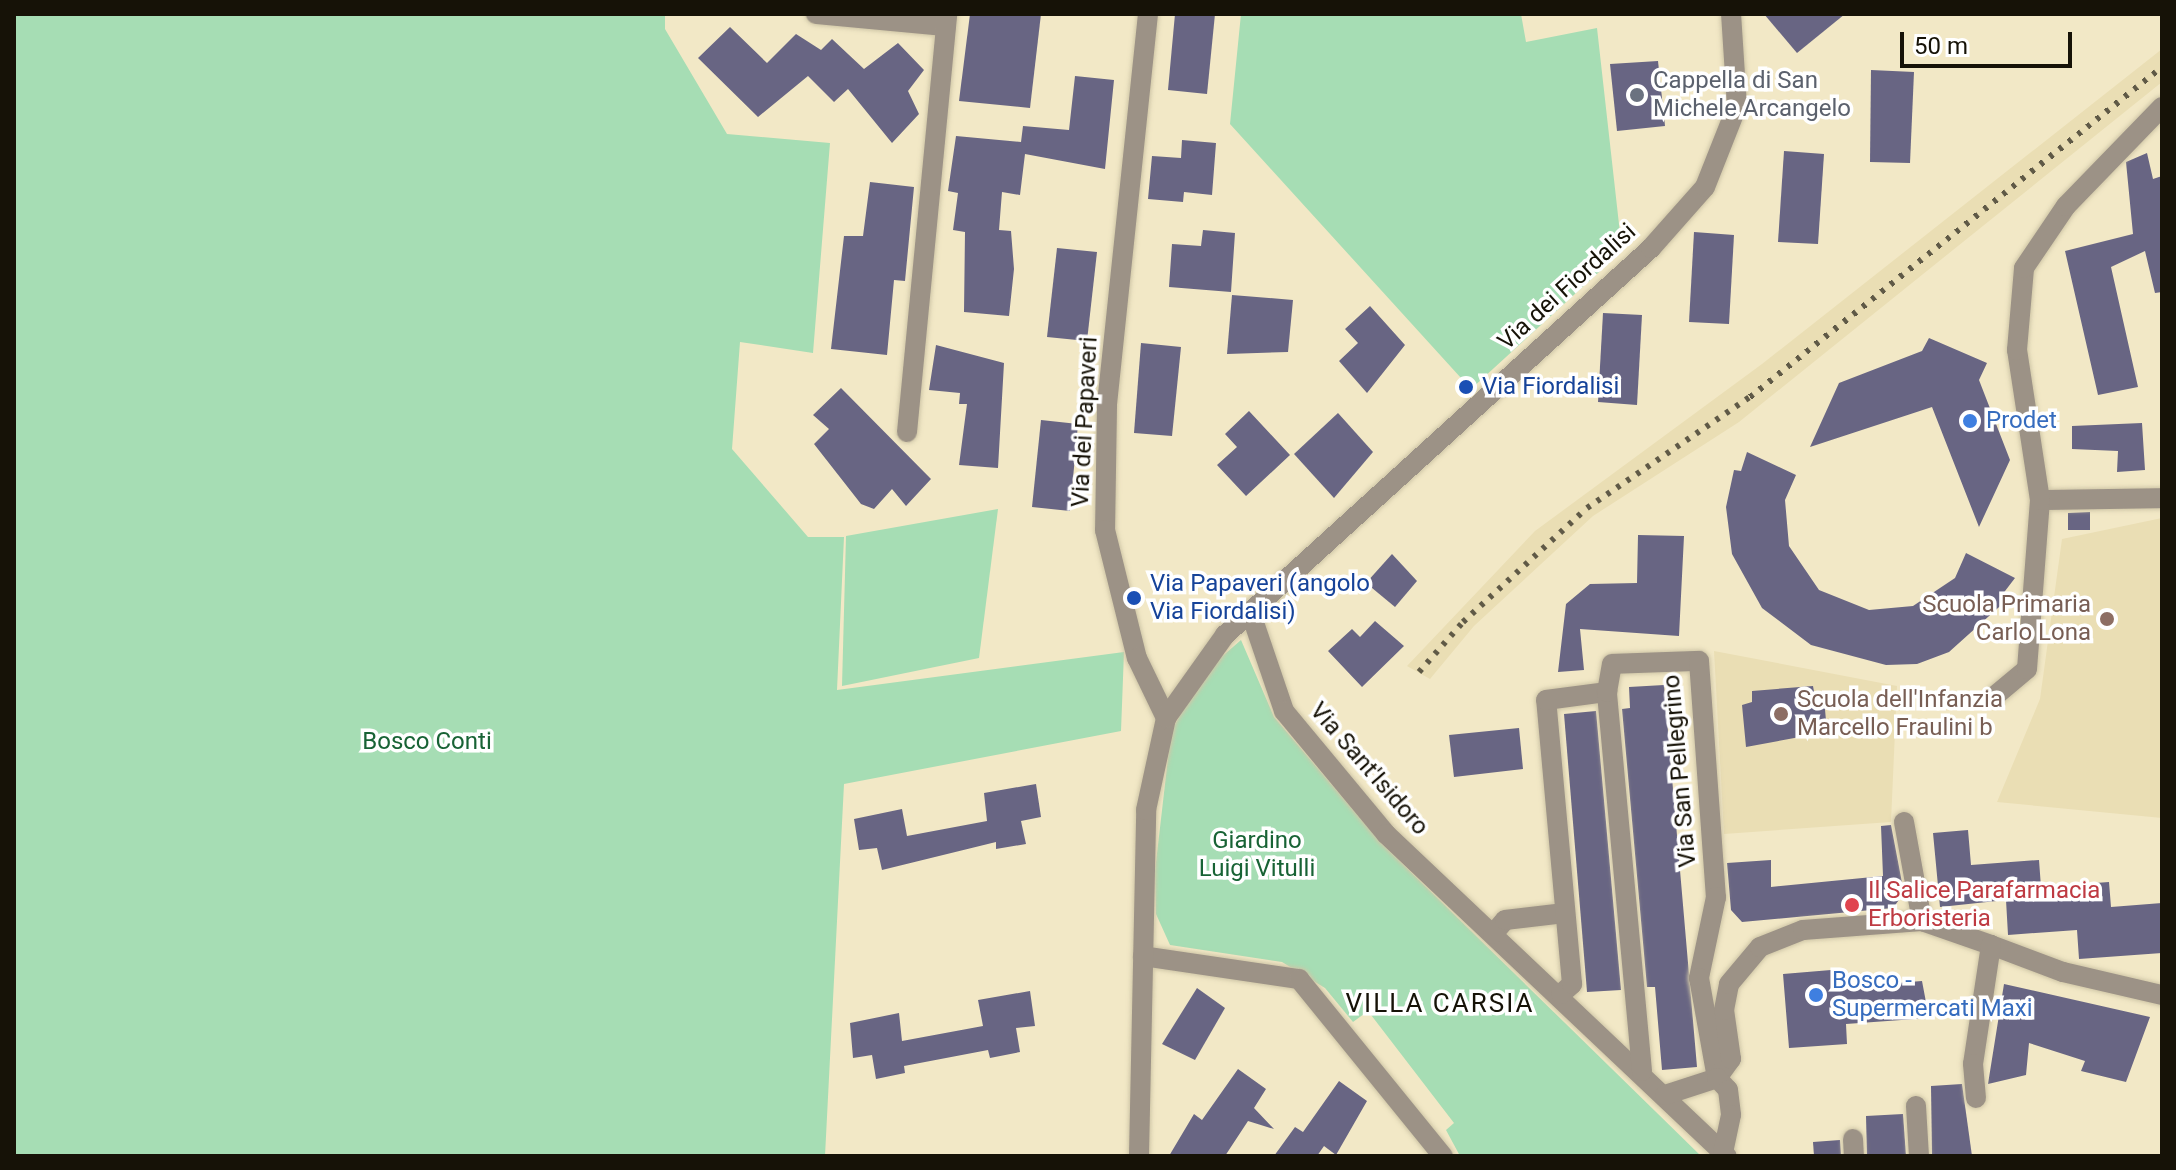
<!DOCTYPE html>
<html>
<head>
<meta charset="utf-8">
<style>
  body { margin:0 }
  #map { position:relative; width:2176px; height:1170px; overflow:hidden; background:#f2e8c6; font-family:Roboto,sans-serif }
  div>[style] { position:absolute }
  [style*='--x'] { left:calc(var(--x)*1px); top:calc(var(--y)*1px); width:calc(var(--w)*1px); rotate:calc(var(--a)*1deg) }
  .built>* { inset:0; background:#eadeb4 }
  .green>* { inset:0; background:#a6ddb4 }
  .building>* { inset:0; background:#686583 }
  .roads { filter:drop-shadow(0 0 2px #cfc6a7) drop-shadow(0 0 2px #cfc6a7) }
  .minor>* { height:20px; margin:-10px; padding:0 10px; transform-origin:10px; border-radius:10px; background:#9c9286 }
  .rail>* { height:6px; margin-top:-3px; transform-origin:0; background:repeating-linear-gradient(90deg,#5f5946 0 4px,transparent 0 12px) }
  .dots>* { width:22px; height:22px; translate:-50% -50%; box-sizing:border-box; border:4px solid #fff; border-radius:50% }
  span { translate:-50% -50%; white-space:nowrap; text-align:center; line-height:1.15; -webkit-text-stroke:7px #fff; paint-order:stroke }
  .worship-label { font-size:24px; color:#5b616d }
  .left { translate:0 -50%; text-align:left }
  .street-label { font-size:24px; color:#161207 }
  .transit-label { font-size:24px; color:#164399 }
  .shop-label { font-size:24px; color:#366cbe }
  .education-label { font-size:24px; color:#785e54 }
  .right { translate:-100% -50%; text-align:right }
  .park-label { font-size:24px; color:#186335 }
  .health-label { font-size:24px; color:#be3a42 }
  .neighbourhood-label { font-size:26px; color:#161207; letter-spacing:2px }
  .frame { position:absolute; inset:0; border:16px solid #161207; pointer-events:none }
  .scale { position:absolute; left:1900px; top:32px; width:172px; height:36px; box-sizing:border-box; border:4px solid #161207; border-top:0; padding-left:10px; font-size:24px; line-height:28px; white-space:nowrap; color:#161207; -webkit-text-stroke:6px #fff; paint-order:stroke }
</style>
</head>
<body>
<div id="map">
  <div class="built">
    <div style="clip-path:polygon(2162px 49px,2162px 82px,1739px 422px,1593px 516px,1474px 626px,1430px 679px,1407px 666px,1535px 531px,1762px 364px)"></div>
    <div style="clip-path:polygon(2162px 518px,2162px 818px,1997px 802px,2040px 699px,2062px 539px)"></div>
    <div style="clip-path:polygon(1714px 651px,1897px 686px,1891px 822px,1724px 834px)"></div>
  </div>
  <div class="green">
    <div style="clip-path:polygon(14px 14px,665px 14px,665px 29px,727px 134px,830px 143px,813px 353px,740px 342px,732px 449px,808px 537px,844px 537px,837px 690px,1124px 652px,1121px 731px,844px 784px,825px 1156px,14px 1156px)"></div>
    <div style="clip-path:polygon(1241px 14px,1521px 14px,1526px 42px,1597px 28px,1622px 251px,1471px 389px,1230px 124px)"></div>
    <div style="clip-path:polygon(998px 509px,979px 658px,842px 686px,846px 536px)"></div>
    <div style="clip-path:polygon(1241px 640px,1274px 717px,1382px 844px,1701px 1156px,1460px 1156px,1446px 1130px,1454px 1123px,1368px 1011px,1353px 1022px,1325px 988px,1282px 962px,1170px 945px,1156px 914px,1155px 871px,1171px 732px,1203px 673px)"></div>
  </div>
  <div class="building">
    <div style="clip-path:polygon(970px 14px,1041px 14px,1030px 108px,959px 101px)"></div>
    <div style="clip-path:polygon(1175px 14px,1215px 14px,1207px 94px,1168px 90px)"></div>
    <div style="clip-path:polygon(1764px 14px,1845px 14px,1797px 53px)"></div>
    <div style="clip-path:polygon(730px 27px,767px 63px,796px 34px,821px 50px,832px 39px,864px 69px,898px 43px,924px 70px,908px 91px,919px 114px,892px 143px,848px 89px,834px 102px,808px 76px,758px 117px,698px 58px)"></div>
    <div style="clip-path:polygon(1658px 61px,1665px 126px,1617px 131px,1610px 64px)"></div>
    <div style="clip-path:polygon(1871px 70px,1914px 72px,1910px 163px,1870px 162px)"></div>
    <div style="clip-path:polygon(1075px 76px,1114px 80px,1105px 169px,1025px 154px,1020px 195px,1002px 192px,999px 230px,1011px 231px,1014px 269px,1009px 316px,964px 312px,965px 232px,953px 230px,958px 193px,948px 191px,956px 136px,1021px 142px,1023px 126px,1069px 130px)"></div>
    <div style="clip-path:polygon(1182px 140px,1216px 143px,1212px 195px,1184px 192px,1183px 202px,1148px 199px,1152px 156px,1181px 158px)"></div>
    <div style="clip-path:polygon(1784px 151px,1824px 154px,1818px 244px,1778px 242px)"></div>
    <div style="clip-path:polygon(2147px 153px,2153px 179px,2162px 176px,2162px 292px,2155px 293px,2145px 251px,2111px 267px,2138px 387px,2098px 395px,2065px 251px,2133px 234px,2126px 162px)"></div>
    <div style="clip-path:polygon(870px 182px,914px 187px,905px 281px,894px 280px,887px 355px,831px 349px,844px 236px,863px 236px)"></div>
    <div style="clip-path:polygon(1203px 230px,1235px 233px,1231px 292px,1169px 287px,1172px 244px,1201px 246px)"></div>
    <div style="clip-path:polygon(1694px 232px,1734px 235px,1729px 324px,1689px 322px)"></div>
    <div style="clip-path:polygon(1057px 248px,1097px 252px,1087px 341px,1047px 337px)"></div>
    <div style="clip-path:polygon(1232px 295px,1293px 300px,1288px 352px,1227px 354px)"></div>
    <div style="clip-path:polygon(1370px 306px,1405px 345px,1367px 393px,1339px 361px,1358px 343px,1345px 329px)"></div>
    <div style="clip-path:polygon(1603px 313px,1642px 315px,1637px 405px,1598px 402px)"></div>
    <div style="clip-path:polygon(1929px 338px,1987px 363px,1979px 380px,2010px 460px,1979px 527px,1932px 407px,1810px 447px,1839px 383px,1922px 351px)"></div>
    <div style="clip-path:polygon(1141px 343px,1181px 347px,1172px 436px,1134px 433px)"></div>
    <div style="clip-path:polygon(936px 345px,1004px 363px,998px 468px,959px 465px,967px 404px,959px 404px,960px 393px,929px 390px)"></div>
    <div style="clip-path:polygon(841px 388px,931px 479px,906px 506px,892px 489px,874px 509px,861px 504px,814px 444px,829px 429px,813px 415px)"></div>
    <div style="clip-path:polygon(1249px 411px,1290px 455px,1246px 496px,1217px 465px,1237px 447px,1225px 434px)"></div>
    <div style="clip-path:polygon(1338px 413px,1373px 452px,1334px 498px,1294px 454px)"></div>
    <div style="clip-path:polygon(1041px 420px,1078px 424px,1070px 511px,1032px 507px)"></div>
    <div style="clip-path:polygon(2142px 423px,2145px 470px,2117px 472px,2118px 451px,2072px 449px,2072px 426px)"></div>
    <div style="clip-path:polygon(1747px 452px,1796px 475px,1785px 500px,1789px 546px,1819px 590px,1869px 610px,1913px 606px,1955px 578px,1966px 553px,2015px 578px,2002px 595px,2008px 599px,1949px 652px,1917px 664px,1886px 665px,1811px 645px,1762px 608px,1732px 554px,1726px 507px,1734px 470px,1741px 471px)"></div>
    <div style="clip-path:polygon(2090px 512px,2090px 530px,2068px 530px,2068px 513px)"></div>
    <div style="clip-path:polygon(1638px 535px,1684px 536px,1679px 636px,1580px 629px,1584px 670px,1558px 672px,1566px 604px,1590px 584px,1637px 583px)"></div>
    <div style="clip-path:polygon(1392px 554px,1417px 581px,1395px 607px,1366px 583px)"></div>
    <div style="clip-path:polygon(1375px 621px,1404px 646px,1362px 687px,1328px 651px,1352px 629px,1360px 637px)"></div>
    <div style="clip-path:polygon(1664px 685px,1697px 1067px,1662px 1070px,1655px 987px,1647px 987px,1622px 709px,1630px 708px,1629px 687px)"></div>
    <div style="clip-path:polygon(1813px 686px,1815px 697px,1824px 698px,1827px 732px,1746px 747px,1742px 705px,1752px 702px,1752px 691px)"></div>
    <div style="clip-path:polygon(1596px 711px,1621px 990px,1587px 992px,1564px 714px)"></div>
    <div style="clip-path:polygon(1519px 728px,1523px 769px,1454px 777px,1449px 735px)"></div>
    <div style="clip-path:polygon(1036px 784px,1041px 817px,1021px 821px,1026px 844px,996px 849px,996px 842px,882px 870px,877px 848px,859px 850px,854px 819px,902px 809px,907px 836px,987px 821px,984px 793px)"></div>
    <div style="clip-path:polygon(1891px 825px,1904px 893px,1893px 908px,1742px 922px,1731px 910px,1727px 863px,1771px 860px,1771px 887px,1883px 876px,1881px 826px)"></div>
    <div style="clip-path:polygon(1968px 830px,1971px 865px,2039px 860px,2041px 887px,2109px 882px,2111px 907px,2162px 903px,2162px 953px,2079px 959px,2077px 930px,2008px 935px,2006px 900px,1940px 907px,1933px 833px)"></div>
    <div style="clip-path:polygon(1843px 969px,1845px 987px,1922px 981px,1929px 1018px,1846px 1024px,1847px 1044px,1789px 1048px,1783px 974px)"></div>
    <div style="clip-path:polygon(2004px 984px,2150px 1017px,2126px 1082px,2081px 1071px,2085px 1061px,2029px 1043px,2026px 1075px,1988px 1084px)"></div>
    <div style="clip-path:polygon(1197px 988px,1225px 1008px,1195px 1060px,1162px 1044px)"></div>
    <div style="clip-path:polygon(1030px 991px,1035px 1026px,1016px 1028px,1020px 1052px,990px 1058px,988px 1050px,904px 1066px,905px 1073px,876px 1079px,872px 1055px,853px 1058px,850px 1023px,899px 1013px,902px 1041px,983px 1026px,978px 1000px)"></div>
    <div style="clip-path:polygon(1238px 1069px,1266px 1089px,1254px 1108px,1274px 1129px,1248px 1121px,1225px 1156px,1169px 1156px,1194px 1114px,1202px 1120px)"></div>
    <div style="clip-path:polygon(1339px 1081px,1367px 1101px,1336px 1155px,1324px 1146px,1317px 1156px,1274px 1156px,1295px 1127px,1303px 1132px)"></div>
    <div style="clip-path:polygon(1962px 1084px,1972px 1156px,1932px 1156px,1931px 1086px)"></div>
    <div style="clip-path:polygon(1903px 1114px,1906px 1156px,1867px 1156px,1866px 1116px)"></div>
    <div style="clip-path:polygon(1840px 1140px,1841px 1156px,1814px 1156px,1813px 1142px)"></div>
  </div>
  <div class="roads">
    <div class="minor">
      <div style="--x:816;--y:14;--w:130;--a:5.3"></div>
      <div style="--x:1148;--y:14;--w:394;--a:96"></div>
      <div style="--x:1107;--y:406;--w:124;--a:90.9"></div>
      <div style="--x:1105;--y:530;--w:132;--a:76"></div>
      <div style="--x:1137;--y:658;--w:67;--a:64.2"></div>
      <div style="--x:907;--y:432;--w:420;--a:-84.5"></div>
      <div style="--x:2040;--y:500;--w:122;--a:-0.9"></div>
      <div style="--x:1250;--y:611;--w:106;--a:71.2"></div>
      <div style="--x:1284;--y:711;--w:160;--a:50.3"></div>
      <div style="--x:1386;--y:834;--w:469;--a:43.4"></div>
      <div style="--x:1996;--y:695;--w:40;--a:-40"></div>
      <div style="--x:2027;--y:669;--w:169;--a:-85.6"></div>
      <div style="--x:2040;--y:500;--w:152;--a:-98.7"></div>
      <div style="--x:2017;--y:350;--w:82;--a:-85.1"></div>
      <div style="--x:2024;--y:268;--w:75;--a:-55.9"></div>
      <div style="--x:2066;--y:206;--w:138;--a:-45.9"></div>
      <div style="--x:1904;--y:822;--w:101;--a:79.7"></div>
      <div style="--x:1493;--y:934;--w:18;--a:-49"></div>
      <div style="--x:1505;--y:920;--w:60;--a:-6.7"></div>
      <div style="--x:1991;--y:945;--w:77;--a:20.6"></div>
      <div style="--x:2063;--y:972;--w:102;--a:13.1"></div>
      <div style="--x:1143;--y:956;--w:158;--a:8.4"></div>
      <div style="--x:1299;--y:979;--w:228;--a:50.9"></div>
      <div style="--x:1561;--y:994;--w:15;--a:-42"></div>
      <div style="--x:1572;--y:984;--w:285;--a:-95.2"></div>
      <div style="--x:1546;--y:700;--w:62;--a:-7.5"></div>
      <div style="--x:1642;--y:1071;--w:381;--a:-95.3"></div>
      <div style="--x:1607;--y:692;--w:28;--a:-80"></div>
      <div style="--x:1612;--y:664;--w:87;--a:-2"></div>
      <div style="--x:1699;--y:661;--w:237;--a:85.9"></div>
      <div style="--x:1716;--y:897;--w:83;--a:101.9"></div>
      <div style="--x:1699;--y:978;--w:102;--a:79.8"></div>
      <div style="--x:1717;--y:1078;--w:24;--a:-54"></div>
      <div style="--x:1731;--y:1059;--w:49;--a:-98.1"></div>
      <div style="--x:1724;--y:1010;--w:26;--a:-79"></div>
      <div style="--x:1729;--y:984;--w:48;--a:-50"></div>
      <div style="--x:1760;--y:947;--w:46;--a:-21.6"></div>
      <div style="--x:1803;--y:930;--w:119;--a:-4.3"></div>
      <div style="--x:1922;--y:921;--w:73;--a:19.2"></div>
      <div style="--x:1991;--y:945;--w:120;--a:98.6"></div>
      <div style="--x:1973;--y:1064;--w:34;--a:85"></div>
      <div style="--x:1665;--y:1095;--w:55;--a:-18.1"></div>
      <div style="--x:1717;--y:1078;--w:16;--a:47"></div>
      <div style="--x:1728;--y:1090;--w:25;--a:83"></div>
      <div style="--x:1731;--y:1115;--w:38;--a:102"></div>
      <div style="--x:1916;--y:1106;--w:50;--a:86.6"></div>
      <div style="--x:1853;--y:1139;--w:17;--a:87"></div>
      <div style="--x:1139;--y:1156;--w:346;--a:-88.8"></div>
      <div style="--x:1146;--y:810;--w:94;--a:-77.7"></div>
      <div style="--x:1166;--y:718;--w:102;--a:-54.6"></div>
      <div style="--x:1225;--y:635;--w:576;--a:-42.25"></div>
      <div style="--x:1651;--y:248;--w:81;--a:-48.5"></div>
      <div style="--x:1705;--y:187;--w:87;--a:-68.4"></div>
      <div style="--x:1737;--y:106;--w:92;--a:-93.7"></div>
    </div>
  </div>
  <div class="rail">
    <div style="--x:1419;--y:672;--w:67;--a:-48.7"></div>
    <div style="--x:1463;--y:622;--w:168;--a:-42.6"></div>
    <div style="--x:1587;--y:508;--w:197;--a:-34.3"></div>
    <div style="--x:1750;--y:397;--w:528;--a:-38.69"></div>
  </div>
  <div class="dots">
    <div style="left:1637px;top:95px;background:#6b7280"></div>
    <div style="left:1466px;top:387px;background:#1a4fb4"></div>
    <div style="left:1970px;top:421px;background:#3f7fe0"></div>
    <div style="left:1134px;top:598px;background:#1a4fb4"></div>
    <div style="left:2107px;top:619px;background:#8d6e63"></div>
    <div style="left:1781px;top:714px;background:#8d6e63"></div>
    <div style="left:1852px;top:905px;background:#e0444e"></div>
    <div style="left:1816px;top:995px;background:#3f7fe0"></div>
  </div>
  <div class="worship-label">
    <span class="left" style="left:1653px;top:95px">Cappella di San<br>Michele Arcangelo</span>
  </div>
  <div class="street-label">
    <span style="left:1567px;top:287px;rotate:-42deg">Via dei Fiordalisi</span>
    <span style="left:1085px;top:422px;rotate:-87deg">Via dei Papaveri</span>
    <span style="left:1369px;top:769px;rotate:49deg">Via Sant'Isidoro</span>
    <span style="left:1680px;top:771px;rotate:-95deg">Via San Pellegrino</span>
  </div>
  <div class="transit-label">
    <span class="left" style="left:1482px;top:387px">Via Fiordalisi</span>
    <span class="left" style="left:1150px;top:598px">Via Papaveri (angolo<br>Via Fiordalisi)</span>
  </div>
  <div class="shop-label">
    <span class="left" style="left:1986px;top:421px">Prodet</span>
    <span class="left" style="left:1832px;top:995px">Bosco -<br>Supermercati Maxi</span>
  </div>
  <div class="education-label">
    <span class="right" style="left:2091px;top:619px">Scuola Primaria<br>Carlo Lona</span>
    <span class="left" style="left:1797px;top:714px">Scuola dell'Infanzia<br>Marcello Fraulini b</span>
  </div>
  <div class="park-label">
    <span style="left:427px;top:742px">Bosco Conti</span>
    <span style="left:1257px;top:855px">Giardino<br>Luigi Vitulli</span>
  </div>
  <div class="health-label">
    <span class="left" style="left:1868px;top:905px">Il Salice Parafarmacia<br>Erboristeria</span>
  </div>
  <div class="neighbourhood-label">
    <span style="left:1440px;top:1004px">VILLA CARSIA</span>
  </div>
  <div class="frame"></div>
  <div class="scale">50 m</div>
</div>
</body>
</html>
